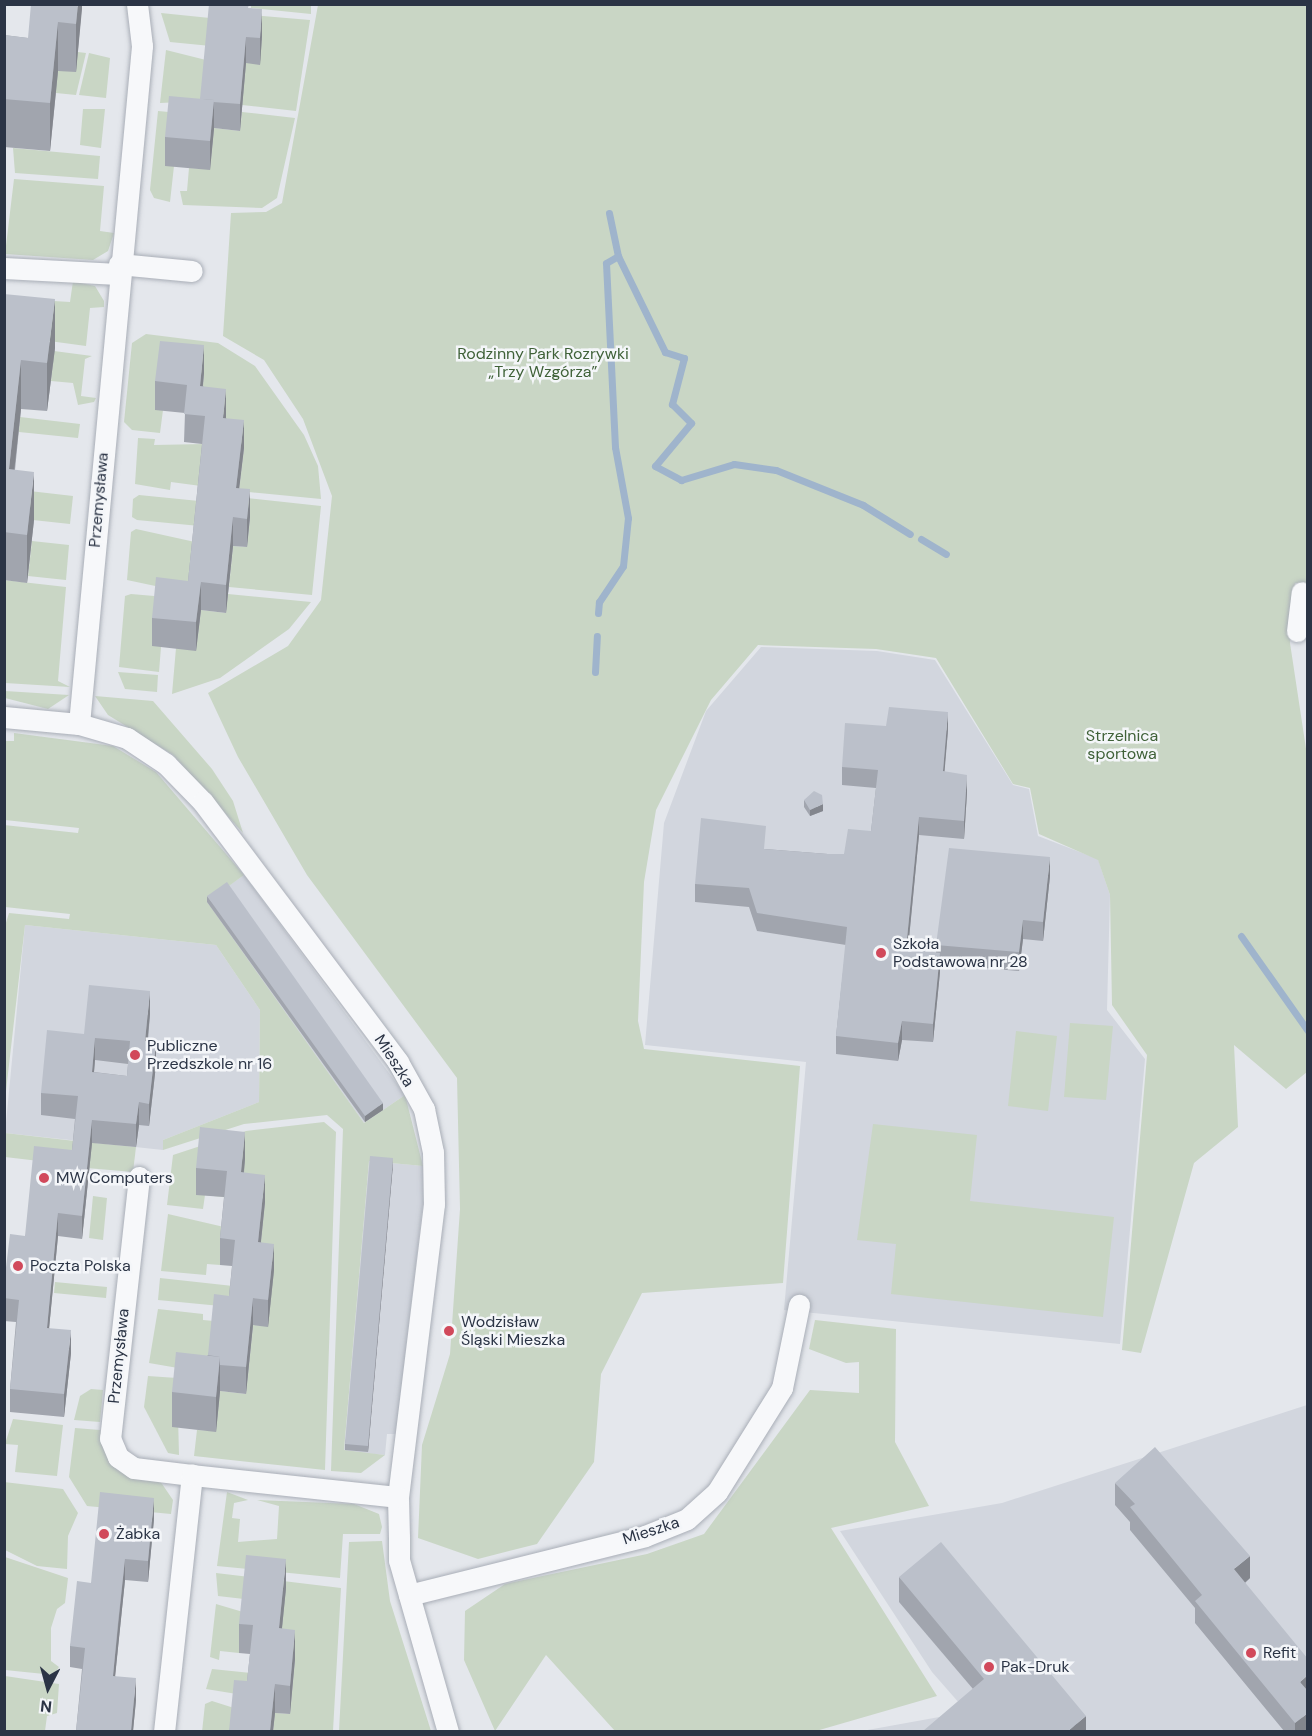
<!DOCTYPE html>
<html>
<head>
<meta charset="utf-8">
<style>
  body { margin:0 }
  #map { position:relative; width:1312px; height:1736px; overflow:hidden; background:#e4e7ec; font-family:"DM Sans",sans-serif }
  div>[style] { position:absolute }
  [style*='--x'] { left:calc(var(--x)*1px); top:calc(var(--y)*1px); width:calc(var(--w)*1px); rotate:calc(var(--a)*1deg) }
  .built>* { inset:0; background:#d2d6de }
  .green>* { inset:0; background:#c9d6c5 }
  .stream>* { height:7px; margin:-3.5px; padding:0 3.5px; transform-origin:3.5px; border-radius:3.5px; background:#9fb4cc }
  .roads { filter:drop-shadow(0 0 2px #a9aeb7) drop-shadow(0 0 2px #a9aeb7) }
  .street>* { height:21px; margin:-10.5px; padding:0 10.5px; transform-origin:10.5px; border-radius:10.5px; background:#f7f8fa }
  .wall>* { inset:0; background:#a1a5ae }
  .shaded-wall>* { inset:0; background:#83868d }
  .building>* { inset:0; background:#bbc0ca }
  .dots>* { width:16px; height:16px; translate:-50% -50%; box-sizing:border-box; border:3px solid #f4f6f9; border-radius:50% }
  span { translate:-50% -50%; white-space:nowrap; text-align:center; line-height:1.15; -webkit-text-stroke:5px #f4f6f9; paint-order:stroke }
  .park-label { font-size:16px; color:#3f6138 }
  .street-label { font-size:16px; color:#2b3445 }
  .poi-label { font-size:16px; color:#2b3445 }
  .left { translate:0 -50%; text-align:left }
  .frame { position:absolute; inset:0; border:6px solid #2b3445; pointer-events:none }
  .north { position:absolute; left:18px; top:1658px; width:60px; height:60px; -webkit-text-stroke:4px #f4f6f9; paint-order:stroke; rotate:186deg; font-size:16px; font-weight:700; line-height:24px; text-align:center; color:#2b3445 }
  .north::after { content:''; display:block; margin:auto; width:21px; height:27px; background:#2b3445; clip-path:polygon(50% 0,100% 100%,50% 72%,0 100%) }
</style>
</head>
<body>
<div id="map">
  <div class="built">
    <div style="clip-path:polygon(761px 647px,877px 651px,935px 660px,1013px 785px,1029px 789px,1038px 836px,1098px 859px,1110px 895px,1107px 1010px,1145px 1059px,1120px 1344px,784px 1310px,806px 1062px,645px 1045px,664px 823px,706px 711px)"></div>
    <div style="clip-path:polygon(244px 875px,405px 1095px,364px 1123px,206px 902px)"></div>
    <div style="clip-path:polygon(25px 925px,216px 945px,260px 1010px,259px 1102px,163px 1140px,163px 1150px,5px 1133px)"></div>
    <div style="clip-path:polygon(369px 1161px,423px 1166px,423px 1203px,396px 1434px,387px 1434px,385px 1455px,344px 1451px)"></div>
    <div style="clip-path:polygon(1307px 1405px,1307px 1731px,862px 1731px,967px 1712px,932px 1672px,840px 1531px,1002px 1503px)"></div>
  </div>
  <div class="green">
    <div style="clip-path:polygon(251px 5px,311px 5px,311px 14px,251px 8px)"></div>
    <div style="clip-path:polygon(318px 5px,1307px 5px,1308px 584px,1295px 583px,1290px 643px,1308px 762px,1307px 1072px,1286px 1089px,1234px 1045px,1238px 1127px,1194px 1163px,1141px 1353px,1122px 1350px,1147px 1055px,1112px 1005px,1110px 895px,1098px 860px,1039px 834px,1030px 788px,1013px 784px,936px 658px,876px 649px,758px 645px,711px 700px,656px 810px,644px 882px,638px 1021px,644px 1049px,800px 1066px,783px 1283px,642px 1293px,601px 1374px,594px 1462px,537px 1544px,478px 1559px,418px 1538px,422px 1445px,450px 1354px,460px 1209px,457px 1078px,307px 875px,238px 757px,208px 693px,288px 646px,321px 600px,332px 496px,303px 419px,264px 360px,223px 336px,231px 213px,266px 212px,282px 203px)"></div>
    <div style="clip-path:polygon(161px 13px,210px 18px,221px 47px,170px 42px)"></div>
    <div style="clip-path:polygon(250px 15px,310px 20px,296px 111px,242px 105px)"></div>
    <div style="clip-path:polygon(166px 50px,206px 60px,202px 101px,160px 103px)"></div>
    <div style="clip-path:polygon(78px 52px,86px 53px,76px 95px,56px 93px,56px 71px)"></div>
    <div style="clip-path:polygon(89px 53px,110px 58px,106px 98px,79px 95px)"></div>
    <div style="clip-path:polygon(83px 109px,105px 109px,101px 148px,80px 145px)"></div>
    <div style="clip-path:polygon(158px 111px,201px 115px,174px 166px,170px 202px,154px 198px,150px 190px)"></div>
    <div style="clip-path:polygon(242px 112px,295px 118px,277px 198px,262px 208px,183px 205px,180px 191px,187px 191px,189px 168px,210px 169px,214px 128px,240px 131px)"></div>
    <div style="clip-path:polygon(13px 148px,100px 156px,98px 179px,15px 173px)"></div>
    <div style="clip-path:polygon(14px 179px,104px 186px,100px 231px,114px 233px,108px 251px,93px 260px,5px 254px)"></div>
    <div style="clip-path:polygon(73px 281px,95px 286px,104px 301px,104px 307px,90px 308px,86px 346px,5px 335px,4px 298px,70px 302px)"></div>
    <div style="clip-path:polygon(146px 334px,218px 343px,255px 366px,304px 435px,318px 466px,321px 499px,239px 491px,244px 448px,200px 414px,204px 374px,156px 410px,163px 410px,160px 433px,132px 430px,124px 422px,132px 343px)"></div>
    <div style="clip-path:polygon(54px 351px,92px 356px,85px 359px,81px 396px,96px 398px,94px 402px,78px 405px,73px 383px,51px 381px)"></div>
    <div style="clip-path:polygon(20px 417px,80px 424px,78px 438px,19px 432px)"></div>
    <div style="clip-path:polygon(138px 438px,155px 439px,154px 445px,205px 444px,201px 486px,171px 482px,170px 490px,135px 484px)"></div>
    <div style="clip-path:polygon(12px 489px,73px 496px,70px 524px,5px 517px)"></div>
    <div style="clip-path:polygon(139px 495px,199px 501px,210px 527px,137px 520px,132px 517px,133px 499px)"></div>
    <div style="clip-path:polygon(238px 497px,321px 506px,312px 595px,229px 587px,233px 546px,247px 547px,250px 518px)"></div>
    <div style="clip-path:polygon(136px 529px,195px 542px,190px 582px,160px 587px,127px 580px,131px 532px)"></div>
    <div style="clip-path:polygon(32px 541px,69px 545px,66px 580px,28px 576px)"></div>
    <div style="clip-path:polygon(4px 580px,66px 587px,58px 681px,70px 687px,5px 683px)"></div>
    <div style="clip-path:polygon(131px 594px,189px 599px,161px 647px,159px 672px,119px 667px,125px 596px)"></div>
    <div style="clip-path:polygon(228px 594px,311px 602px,289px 629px,220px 678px,172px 694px,176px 648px,196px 650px,201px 610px,226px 613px)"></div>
    <div style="clip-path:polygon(118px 672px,158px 675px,157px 692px,125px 689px)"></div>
    <div style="clip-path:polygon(5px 691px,69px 695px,48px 709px,5px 698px)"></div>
    <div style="clip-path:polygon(95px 696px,153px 701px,212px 769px,233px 801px,243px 833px,173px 755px,108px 715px)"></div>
    <div style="clip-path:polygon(14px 733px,113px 746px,156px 772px,244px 875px,207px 902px,364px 1123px,405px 1095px,423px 1166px,369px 1161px,344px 1450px,385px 1455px,361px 1473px,331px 1471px,343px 1129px,327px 1115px,244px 1124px,163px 1150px,163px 1140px,259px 1102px,260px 1010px,216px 945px,25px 925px,5px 1100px,4px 929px,9px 913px,69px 919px,70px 914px,5px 907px,4px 825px,78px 833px,79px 828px,5px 820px,5px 741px,14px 741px)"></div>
    <div style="clip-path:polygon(1070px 1023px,1113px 1026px,1106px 1100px,1064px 1097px)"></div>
    <div style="clip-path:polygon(1016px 1031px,1057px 1036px,1048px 1111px,1008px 1106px)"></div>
    <div style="clip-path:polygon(324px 1122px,336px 1132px,325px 1470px,194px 1456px,197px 1430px,216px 1431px,220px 1391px,246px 1394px,253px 1325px,267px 1326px,258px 1269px,265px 1202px,205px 1195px,203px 1209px,167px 1205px,173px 1155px,246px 1131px)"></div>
    <div style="clip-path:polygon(873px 1124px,977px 1135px,970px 1201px,1114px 1217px,1103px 1317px,891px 1294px,896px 1244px,857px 1240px)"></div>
    <div style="clip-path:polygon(5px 1133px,75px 1141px,73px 1165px,5px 1157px)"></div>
    <div style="clip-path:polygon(85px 1142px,136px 1147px,133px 1172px,87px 1168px)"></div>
    <div style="clip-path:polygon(93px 1196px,107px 1198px,103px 1240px,89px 1238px)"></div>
    <div style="clip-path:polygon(168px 1214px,224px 1227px,220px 1265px,207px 1264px,206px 1275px,161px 1271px)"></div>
    <div style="clip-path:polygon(160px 1278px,233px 1286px,231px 1307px,158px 1300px)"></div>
    <div style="clip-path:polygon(55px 1282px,107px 1287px,106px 1298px,54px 1293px)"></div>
    <div style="clip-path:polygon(158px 1309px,203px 1314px,203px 1320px,214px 1321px,210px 1364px,178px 1368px,149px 1363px)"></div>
    <div style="clip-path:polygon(815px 1320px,896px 1329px,895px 1442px,929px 1506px,831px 1528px,937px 1696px,816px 1731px,615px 1731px,546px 1655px,495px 1731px,464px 1660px,465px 1611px,505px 1584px,647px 1554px,704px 1534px,810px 1390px,859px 1393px,859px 1362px,846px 1363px,809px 1349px)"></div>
    <div style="clip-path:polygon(148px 1376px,177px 1378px,179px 1455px,168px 1453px,144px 1407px)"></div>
    <div style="clip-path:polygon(91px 1389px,103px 1390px,100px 1422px,74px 1420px,80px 1396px)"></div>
    <div style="clip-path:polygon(13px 1419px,63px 1425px,57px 1476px,15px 1472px,18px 1445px,5px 1444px)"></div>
    <div style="clip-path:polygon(75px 1428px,100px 1430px,107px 1455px,158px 1478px,173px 1500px,171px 1514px,87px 1506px,69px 1477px)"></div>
    <div style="clip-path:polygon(4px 1482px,63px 1489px,78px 1513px,68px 1536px,67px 1569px,37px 1566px,5px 1550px)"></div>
    <div style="clip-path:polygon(227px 1492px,248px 1500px,234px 1503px,232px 1518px,240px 1519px,238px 1542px,277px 1539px,279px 1506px,257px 1500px,354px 1504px,379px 1514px,382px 1527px,380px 1534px,343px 1534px,340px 1578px,217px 1566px)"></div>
    <div style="clip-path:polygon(382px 1541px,390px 1601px,431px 1731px,339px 1731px,349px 1542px)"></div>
    <div style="clip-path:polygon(5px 1557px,68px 1578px,65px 1603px,57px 1609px,51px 1628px,51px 1661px,59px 1667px,54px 1675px,5px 1670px)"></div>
    <div style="clip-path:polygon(216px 1573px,341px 1588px,333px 1731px,273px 1731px,275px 1713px,290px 1714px,295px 1659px,244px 1599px,218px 1596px)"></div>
    <div style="clip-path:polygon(216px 1604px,243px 1612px,239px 1653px,220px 1651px,219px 1660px,210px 1657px)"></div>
    <div style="clip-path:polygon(212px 1669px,251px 1673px,249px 1696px,206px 1689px)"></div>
    <div style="clip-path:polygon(5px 1676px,59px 1684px,57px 1713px,47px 1716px,45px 1731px,5px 1731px)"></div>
    <div style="clip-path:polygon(212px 1701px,234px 1708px,232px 1731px,202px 1732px,205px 1704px)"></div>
  </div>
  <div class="stream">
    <div style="--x:609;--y:213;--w:44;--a:78.2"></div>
    <div style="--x:618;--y:256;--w:107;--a:63.9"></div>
    <div style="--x:665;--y:352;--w:20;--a:18"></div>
    <div style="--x:684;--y:358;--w:48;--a:104.6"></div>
    <div style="--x:672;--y:404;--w:27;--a:45"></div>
    <div style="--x:691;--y:423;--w:56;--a:129.9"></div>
    <div style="--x:655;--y:466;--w:30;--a:28"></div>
    <div style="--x:681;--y:480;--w:55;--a:-16.8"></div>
    <div style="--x:734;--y:464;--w:42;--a:8.1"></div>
    <div style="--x:776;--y:470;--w:94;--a:21.9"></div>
    <div style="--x:863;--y:505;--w:55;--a:31.7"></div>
    <div style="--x:921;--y:539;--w:29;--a:31"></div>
    <div style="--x:598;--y:613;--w:11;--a:-85"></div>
    <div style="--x:599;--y:602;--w:43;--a:-56.3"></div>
    <div style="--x:623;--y:566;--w:48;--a:-84.1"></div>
    <div style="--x:628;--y:518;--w:72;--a:-100.4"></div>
    <div style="--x:615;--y:447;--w:184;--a:-92.8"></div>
    <div style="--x:606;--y:263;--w:14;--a:-30"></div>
    <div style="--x:595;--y:672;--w:36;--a:-87"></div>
    <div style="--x:1241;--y:936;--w:116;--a:54.8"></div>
  </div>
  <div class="roads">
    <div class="street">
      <div style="--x:119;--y:264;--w:73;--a:5.5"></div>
      <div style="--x:4;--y:268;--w:114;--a:3"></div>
      <div style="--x:1297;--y:631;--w:39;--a:-83"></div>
      <div style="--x:4;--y:717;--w:75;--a:5.3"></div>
      <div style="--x:79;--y:724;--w:50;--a:16.3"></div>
      <div style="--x:127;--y:738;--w:47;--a:33.7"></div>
      <div style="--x:166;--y:764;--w:53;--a:45.8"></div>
      <div style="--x:203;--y:802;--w:325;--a:53.1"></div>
      <div style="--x:398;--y:1062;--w:54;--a:61"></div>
      <div style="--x:424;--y:1109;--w:44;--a:78.2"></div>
      <div style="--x:433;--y:1152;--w:52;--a:88.9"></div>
      <div style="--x:434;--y:1204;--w:295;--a:97"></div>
      <div style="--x:398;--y:1497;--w:40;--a:88.6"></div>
      <div style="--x:399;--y:1537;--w:23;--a:90"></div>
      <div style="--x:399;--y:1560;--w:179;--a:74.1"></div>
      <div style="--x:79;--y:724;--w:681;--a:-84.69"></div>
      <div style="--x:142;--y:46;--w:42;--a:-96.8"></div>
      <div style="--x:139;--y:1177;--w:263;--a:96.3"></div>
      <div style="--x:110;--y:1438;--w:21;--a:67"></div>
      <div style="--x:118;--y:1457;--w:19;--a:35"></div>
      <div style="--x:134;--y:1468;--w:58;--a:6.9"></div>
      <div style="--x:409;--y:1595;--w:243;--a:-14"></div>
      <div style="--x:645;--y:1536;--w:45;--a:-22"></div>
      <div style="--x:687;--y:1519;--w:40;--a:-42"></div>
      <div style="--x:717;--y:1492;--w:123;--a:-58"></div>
      <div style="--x:782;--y:1388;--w:85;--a:-78.4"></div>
      <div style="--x:164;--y:1732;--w:259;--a:-83.8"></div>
      <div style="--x:192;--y:1475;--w:207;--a:6.1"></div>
    </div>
  </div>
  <div class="wall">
    <div style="clip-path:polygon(82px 4px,76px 72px,58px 71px,50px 151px,4px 147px,4px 35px,28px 38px)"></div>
    <div style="clip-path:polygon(251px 8px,262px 36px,260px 65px,246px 63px,240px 131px,214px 128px,210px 170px,165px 166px,165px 137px,200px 99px)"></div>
    <div style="clip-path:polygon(4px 294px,55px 348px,47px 411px,21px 409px,15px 470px,34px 520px,27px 583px,4px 580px)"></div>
    <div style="clip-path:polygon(204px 373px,203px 386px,226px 418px,244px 448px,239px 488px,250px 517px,247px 547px,233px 546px,226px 613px,201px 610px,196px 651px,152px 646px,152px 618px,188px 581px,202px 444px,184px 442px,185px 413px,155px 410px,155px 381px)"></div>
    <div style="clip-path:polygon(948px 730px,944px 772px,967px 793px,964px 839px,919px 835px,908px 950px,936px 953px,936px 945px,1050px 876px,1043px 941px,1023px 939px,1019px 971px,940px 964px,940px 972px,933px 1042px,902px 1040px,898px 1061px,836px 1054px,836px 1036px,846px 945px,757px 931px,749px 907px,695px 902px,695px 884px,765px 849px,828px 854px,844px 854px,871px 831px,876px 788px,842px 785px,842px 767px)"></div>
    <div style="clip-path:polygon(804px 800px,823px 811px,810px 816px,804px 807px)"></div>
    <div style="clip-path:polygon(207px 896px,383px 1110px,365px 1122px,207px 902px)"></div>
    <div style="clip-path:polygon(evenodd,150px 1014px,148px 1041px,156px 1065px,149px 1126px,139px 1125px,136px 1147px,92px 1143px,82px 1239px,58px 1236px,49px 1328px,71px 1353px,64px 1417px,10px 1412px,10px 1389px,16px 1322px,4px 1321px,4px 1284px,25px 1236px,72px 1150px,75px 1119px,41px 1115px,41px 1093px,84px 1034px,150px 1014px,95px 1060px,128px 1064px,127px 1076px,94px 1072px,95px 1060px)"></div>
    <div style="clip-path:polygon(245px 1159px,244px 1173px,265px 1202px,261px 1242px,274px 1270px,268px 1327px,253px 1325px,246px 1394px,220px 1391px,216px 1432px,172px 1427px,172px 1392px,208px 1355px,229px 1296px,232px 1266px,220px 1265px,220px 1238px,224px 1197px,196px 1195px,196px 1168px)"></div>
    <div style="clip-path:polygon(393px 1164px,368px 1452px,345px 1450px,345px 1444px)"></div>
    <div style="clip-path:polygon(1115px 1483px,1250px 1578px,1245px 1583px,1308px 1731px,1284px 1731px,1195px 1623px,1195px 1608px,1130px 1530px,1130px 1522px,1115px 1505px)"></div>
    <div style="clip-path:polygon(154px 1519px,148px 1582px,125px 1580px,115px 1676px,136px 1700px,133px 1731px,76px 1731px,82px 1669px,70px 1667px,70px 1646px,91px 1583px)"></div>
    <div style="clip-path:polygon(899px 1577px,1086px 1731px,973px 1689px,899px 1602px)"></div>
    <div style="clip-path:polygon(286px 1588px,282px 1628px,295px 1659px,290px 1714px,275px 1713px,273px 1731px,229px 1731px,247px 1681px,250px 1654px,239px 1653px,239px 1624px)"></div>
  </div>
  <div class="shaded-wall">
    <div style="clip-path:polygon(78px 4px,82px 4px,82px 9px,76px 72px,76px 24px)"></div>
    <div style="clip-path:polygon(262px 9px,262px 36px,260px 65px,260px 38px)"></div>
    <div style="clip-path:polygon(58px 22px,58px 71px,50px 151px,50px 103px)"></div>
    <div style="clip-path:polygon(246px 37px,246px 63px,240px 131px,240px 104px)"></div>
    <div style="clip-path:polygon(214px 100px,214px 129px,210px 170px,210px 141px)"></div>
    <div style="clip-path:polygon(55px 299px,55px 348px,47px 411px,47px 363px)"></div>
    <div style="clip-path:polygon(204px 345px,204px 373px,200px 414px,200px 386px)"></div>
    <div style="clip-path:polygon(21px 360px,21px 409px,9px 517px,9px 469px)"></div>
    <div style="clip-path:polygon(226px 389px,226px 417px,223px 446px,223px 418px)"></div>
    <div style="clip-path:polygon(244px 420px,244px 448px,236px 516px,236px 488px)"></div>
    <div style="clip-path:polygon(34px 472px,34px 520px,27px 583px,27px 535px)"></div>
    <div style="clip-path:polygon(250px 489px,250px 517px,247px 547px,247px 519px)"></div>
    <div style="clip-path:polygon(233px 517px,233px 546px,226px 613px,226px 585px)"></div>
    <div style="clip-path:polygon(201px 582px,201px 610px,196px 651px,196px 622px)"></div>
    <div style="clip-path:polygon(948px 712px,948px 730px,943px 790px,943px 771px)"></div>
    <div style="clip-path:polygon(967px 775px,967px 793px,964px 839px,964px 821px)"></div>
    <div style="clip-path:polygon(823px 804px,823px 811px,810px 816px,810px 810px)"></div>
    <div style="clip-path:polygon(919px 817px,919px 835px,906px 968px,906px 949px)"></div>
    <div style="clip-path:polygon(1050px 857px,1050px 876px,1043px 941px,1043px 922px)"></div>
    <div style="clip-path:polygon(1023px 920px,1023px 939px,1019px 971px,1019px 952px)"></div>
    <div style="clip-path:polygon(940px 953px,940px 972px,933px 1042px,933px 1024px)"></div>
    <div style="clip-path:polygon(150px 991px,150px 1014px,145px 1064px,145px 1041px)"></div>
    <div style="clip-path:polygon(902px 1021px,902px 1040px,898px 1061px,898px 1043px)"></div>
    <div style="clip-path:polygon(95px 1038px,95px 1060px,92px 1095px,92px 1072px)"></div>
    <div style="clip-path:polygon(156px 1042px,156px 1065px,149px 1126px,149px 1104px)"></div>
    <div style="clip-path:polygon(139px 1102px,139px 1125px,136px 1147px,136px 1124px)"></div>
    <div style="clip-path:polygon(383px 1103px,383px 1110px,365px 1122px,365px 1116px)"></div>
    <div style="clip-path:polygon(92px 1120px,92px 1143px,82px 1239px,82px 1216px)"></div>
    <div style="clip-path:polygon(245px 1132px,245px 1159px,241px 1199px,241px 1172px)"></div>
    <div style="clip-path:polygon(393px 1158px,393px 1164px,368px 1452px,368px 1446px)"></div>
    <div style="clip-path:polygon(265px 1175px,265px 1202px,258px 1269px,258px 1242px)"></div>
    <div style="clip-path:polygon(58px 1213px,58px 1236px,47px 1350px,47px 1328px)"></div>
    <div style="clip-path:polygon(274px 1244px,274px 1270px,268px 1327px,268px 1300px)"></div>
    <div style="clip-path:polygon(253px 1298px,253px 1325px,246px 1394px,246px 1367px)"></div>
    <div style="clip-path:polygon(71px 1330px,71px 1353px,64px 1417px,64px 1394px)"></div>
    <div style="clip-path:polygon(220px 1357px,220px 1392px,216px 1432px,216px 1397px)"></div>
    <div style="clip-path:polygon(154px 1498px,154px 1519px,148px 1582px,148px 1561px)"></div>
    <div style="clip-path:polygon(1250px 1556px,1250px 1578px,1234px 1592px,1234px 1569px)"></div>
    <div style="clip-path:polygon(125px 1559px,125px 1580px,113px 1697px,113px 1676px)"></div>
    <div style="clip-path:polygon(286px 1559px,286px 1588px,279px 1657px,279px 1628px)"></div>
    <div style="clip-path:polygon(295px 1630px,295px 1659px,290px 1714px,290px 1686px)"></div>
    <div style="clip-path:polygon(1308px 1675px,1308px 1698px,1300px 1682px)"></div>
    <div style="clip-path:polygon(136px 1678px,136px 1700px,133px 1731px,131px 1731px)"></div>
    <div style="clip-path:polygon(275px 1684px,275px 1713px,273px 1731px,270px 1731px)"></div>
    <div style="clip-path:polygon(1308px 1713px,1308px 1731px,1295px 1731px,1295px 1723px)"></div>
    <div style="clip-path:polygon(1086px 1716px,1086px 1731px,1068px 1731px)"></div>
  </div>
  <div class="building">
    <div style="clip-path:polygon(31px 4px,78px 4px,76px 24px,58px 22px,50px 103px,4px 99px,4px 35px,28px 38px)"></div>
    <div style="clip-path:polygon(209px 4px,249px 4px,248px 8px,262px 9px,260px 38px,246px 37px,240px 104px,213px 102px,214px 100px,200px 99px)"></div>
    <div style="clip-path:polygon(169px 96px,214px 100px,210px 141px,165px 137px)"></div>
    <div style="clip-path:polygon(4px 294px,55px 299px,47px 363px,21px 360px,9px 469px,34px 472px,27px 535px,4px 532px)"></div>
    <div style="clip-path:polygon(160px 341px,204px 345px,200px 386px,226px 389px,223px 418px,244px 420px,236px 488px,250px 489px,247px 519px,233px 517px,226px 585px,201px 582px,196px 622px,152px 618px,156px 577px,188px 581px,205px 416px,184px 414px,187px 385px,155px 381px)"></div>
    <div style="clip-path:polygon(889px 707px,948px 712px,943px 771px,967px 775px,964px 821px,919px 817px,906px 949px,940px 953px,933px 1024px,902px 1021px,898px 1043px,836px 1036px,847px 927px,757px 913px,749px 888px,695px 884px,701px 818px,766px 826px,764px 849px,828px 854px,844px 854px,848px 829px,871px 831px,878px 770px,842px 767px,845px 723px,886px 726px)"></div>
    <div style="clip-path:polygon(814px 791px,822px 795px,823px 804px,810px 810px,804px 800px)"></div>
    <div style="clip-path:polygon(949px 848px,1050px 857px,1043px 922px,1023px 920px,1019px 952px,936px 945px)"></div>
    <div style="clip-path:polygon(227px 882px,383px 1103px,365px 1116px,207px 896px)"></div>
    <div style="clip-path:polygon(evenodd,89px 985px,150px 991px,145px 1041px,156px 1042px,149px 1104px,139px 1102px,136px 1124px,92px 1120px,82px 1216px,58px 1213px,47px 1328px,71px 1330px,64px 1394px,10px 1389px,19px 1300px,4px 1298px,4px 1284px,10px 1234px,25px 1236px,34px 1146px,72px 1150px,78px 1096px,41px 1093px,47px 1030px,84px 1034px,89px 985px,95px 1038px,130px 1041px,127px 1076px,92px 1072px,95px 1038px)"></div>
    <div style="clip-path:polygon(200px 1127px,245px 1132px,241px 1172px,265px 1175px,258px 1242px,274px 1244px,268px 1300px,253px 1298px,246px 1367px,220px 1365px,220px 1357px,208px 1355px,214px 1294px,229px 1296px,235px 1240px,220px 1238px,227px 1171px,196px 1168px)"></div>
    <div style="clip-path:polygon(370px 1156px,393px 1158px,368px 1446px,345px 1444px)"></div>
    <div style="clip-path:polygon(176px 1352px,220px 1357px,216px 1397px,172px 1392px)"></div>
    <div style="clip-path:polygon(1155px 1447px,1250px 1556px,1234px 1569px,1308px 1659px,1308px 1675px,1300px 1682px,1308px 1691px,1308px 1713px,1295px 1723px,1195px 1601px,1202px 1595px,1130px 1507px,1135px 1504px,1115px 1483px)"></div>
    <div style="clip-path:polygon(100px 1492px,154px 1498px,148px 1561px,125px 1559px,118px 1623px,113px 1676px,136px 1678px,131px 1731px,76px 1731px,85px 1648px,70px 1646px,77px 1581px,91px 1583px)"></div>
    <div style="clip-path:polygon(941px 1542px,1086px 1716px,1068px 1731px,923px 1731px,984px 1679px,899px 1577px)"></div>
    <div style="clip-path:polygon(246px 1555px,286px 1559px,279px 1628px,295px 1630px,290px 1686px,275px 1684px,270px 1731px,229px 1731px,234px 1680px,247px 1681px,253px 1625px,239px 1624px)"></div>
  </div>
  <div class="dots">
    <div style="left:881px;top:953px;background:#d1495b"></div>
    <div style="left:135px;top:1055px;background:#d1495b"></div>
    <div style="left:44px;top:1178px;background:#d1495b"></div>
    <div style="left:18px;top:1266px;background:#d1495b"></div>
    <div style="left:449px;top:1331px;background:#d1495b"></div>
    <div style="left:104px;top:1534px;background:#d1495b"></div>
    <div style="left:1251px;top:1653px;background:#d1495b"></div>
    <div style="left:989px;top:1667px;background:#d1495b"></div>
  </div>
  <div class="park-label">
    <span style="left:543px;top:363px">Rodzinny Park Rozrywki<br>„Trzy Wzgórza”</span>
    <span style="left:1122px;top:745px">Strzelnica<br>sportowa</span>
  </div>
  <div class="street-label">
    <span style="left:99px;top:500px;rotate:-85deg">Przemysława</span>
    <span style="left:394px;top:1061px;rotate:57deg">Mieszka</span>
    <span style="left:119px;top:1356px;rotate:-84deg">Przemysława</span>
    <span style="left:651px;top:1531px;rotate:-18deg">Mieszka</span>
  </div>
  <div class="poi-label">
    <span class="left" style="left:893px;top:953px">Szkoła<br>Podstawowa nr 28</span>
    <span class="left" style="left:147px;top:1055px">Publiczne<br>Przedszkole nr 16</span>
    <span class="left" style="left:56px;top:1178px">MW Computers</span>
    <span class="left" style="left:30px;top:1266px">Poczta Polska</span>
    <span class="left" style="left:461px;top:1331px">Wodzisław<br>Śląski Mieszka</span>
    <span class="left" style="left:116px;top:1534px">Żabka</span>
    <span class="left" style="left:1263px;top:1653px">Refit</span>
    <span class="left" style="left:1001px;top:1667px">Pak-Druk</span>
  </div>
  <div class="frame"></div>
  <div class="north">N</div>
</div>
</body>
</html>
